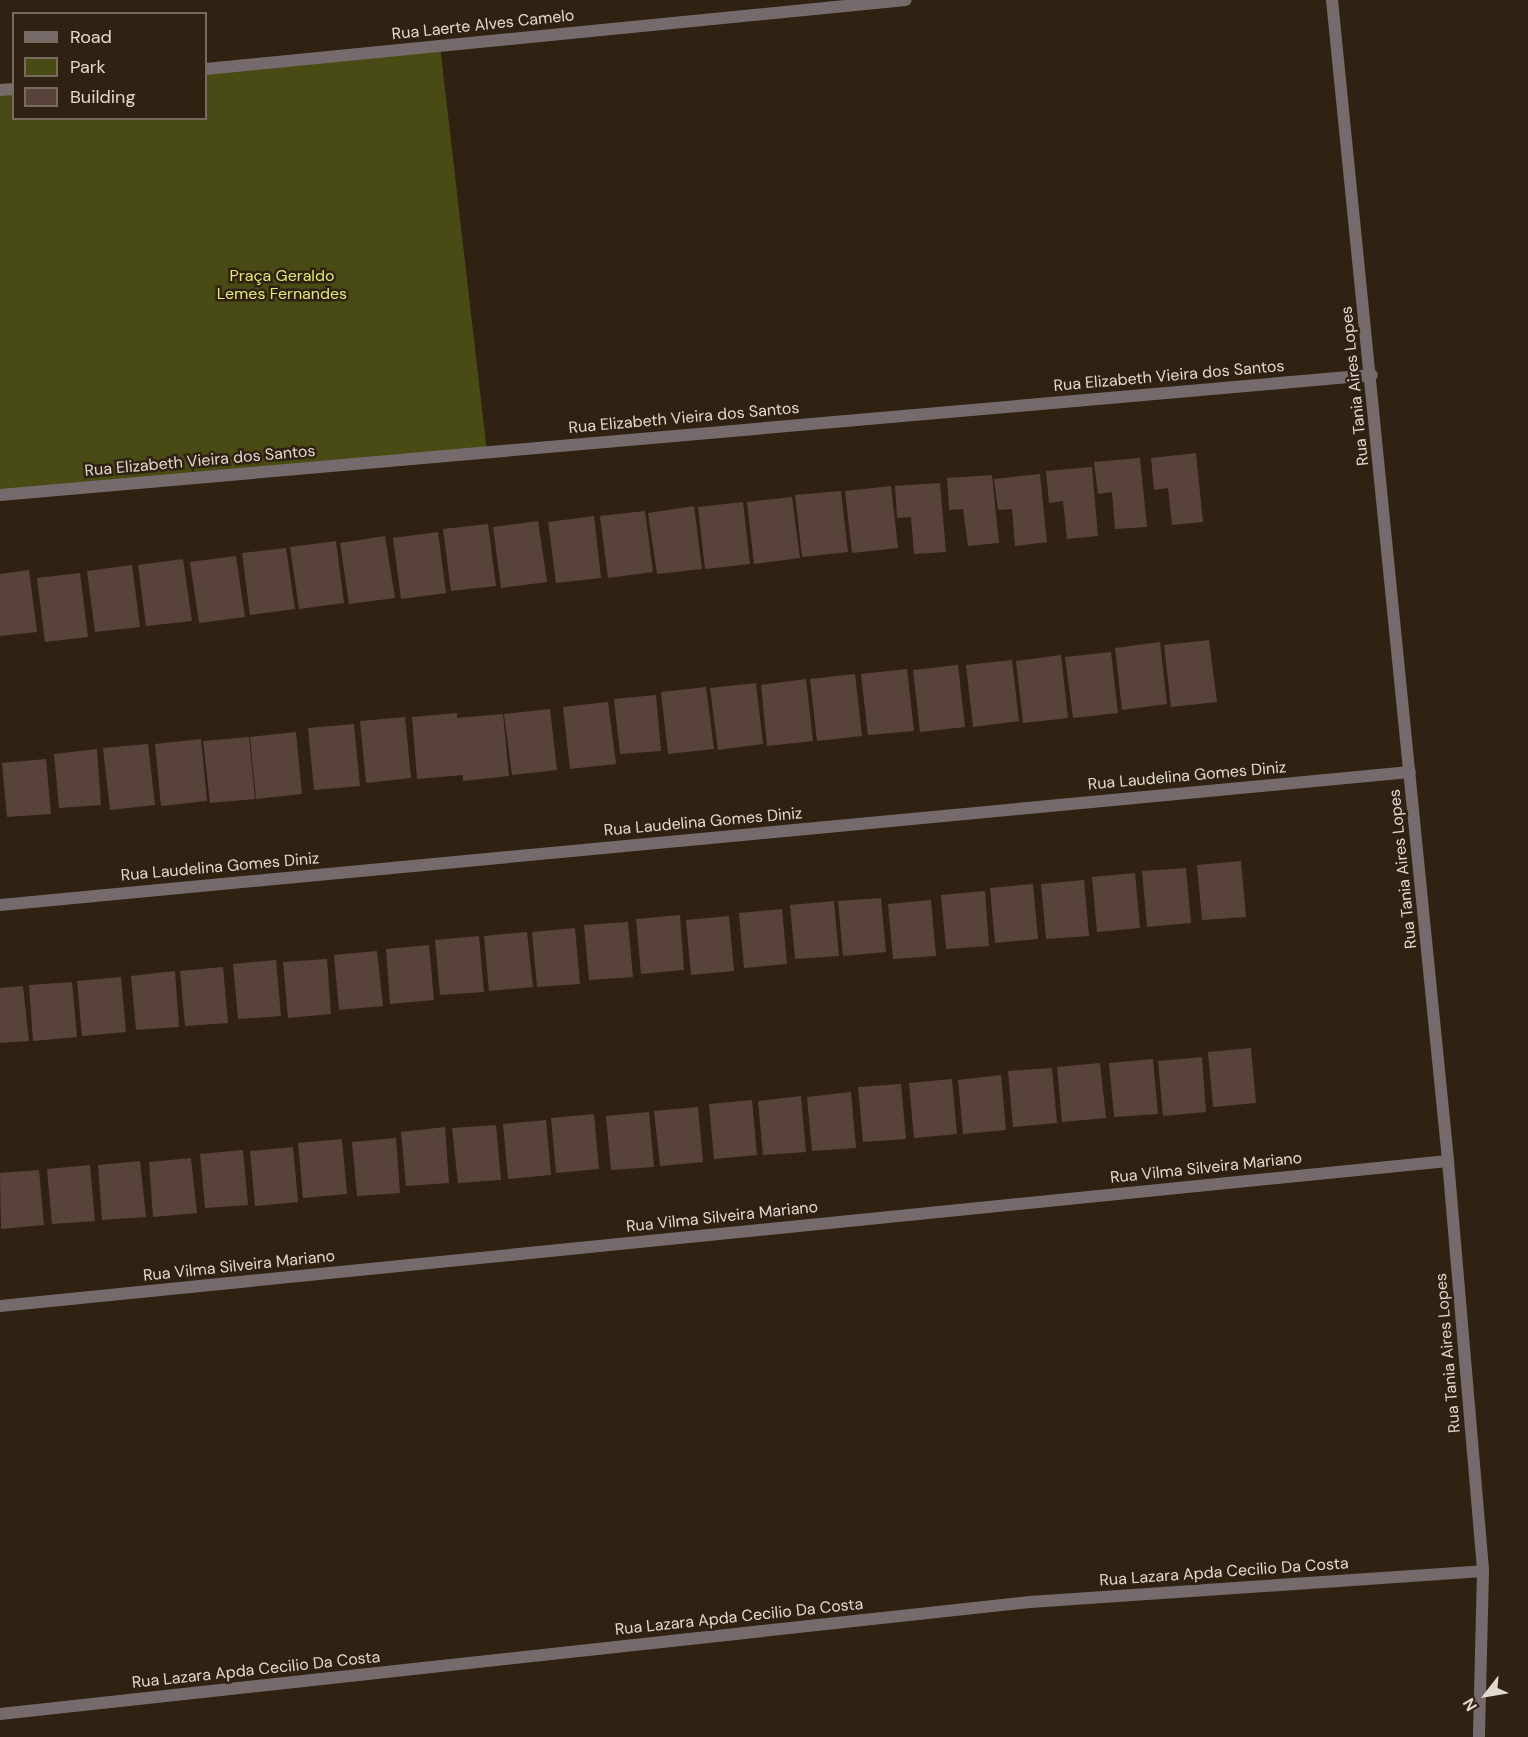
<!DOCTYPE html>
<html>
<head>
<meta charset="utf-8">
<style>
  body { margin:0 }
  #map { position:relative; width:1528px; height:1737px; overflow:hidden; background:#2f2213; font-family:"DM Sans",sans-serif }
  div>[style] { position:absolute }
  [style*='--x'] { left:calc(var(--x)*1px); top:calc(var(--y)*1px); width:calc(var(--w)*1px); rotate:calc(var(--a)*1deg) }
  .green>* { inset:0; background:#494b14 }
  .building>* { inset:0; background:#58433b }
  .minor>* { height:12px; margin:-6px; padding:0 6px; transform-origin:6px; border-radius:6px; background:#766b6c }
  span { translate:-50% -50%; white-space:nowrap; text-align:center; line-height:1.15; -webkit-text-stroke:5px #2f2213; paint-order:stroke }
  .street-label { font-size:16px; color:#e1d8cf }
  .park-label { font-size:16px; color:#e2e778 }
  .legend { position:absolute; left:12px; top:12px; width:195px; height:108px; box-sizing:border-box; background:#2f2213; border:2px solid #766b5e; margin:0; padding:8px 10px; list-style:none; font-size:18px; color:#e1d8cf }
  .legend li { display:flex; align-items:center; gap:12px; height:30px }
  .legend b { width:30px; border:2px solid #766b5e }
  .north { position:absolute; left:1456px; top:1665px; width:60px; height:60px; -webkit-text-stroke:4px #2f2213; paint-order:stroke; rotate:239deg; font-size:16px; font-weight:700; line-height:24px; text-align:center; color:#e1d8cf }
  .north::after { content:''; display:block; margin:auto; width:21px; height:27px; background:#e1d8cf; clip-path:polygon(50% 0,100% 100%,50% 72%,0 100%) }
</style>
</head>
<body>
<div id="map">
  <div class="green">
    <div style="clip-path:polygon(440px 46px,487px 452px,0 495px,0 90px,13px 89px,14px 118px,206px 118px,206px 69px)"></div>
  </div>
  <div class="building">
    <div style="clip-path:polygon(1196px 453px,1203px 522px,1172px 525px,1168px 488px,1154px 490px,1151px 458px)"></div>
    <div style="clip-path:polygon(1140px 458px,1147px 527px,1115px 529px,1112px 492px,1098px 494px,1094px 462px)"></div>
    <div style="clip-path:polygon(1092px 467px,1098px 536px,1067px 539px,1063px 501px,1049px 503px,1046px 471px)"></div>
    <div style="clip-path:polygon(1040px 474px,1047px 542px,1015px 546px,1012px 509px,998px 510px,994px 479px)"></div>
    <div style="clip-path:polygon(992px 475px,999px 543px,968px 546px,963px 509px,949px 510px,947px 478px)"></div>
    <div style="clip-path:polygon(940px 483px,946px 552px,914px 554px,911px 517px,897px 518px,895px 486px)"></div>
    <div style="clip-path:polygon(891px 486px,898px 548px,852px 553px,845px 491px)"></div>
    <div style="clip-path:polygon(841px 491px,848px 552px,802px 557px,795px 495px)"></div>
    <div style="clip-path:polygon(792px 497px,800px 558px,754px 564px,747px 502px)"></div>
    <div style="clip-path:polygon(743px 502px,750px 564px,705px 569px,698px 507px)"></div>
    <div style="clip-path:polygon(694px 506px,702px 569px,657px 574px,648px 513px)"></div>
    <div style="clip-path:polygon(645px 511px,653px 572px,608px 578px,600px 516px)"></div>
    <div style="clip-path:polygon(594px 516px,601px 578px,556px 583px,548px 522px)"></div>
    <div style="clip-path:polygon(538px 521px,547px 582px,501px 588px,493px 527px)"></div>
    <div style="clip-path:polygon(488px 524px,496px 586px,451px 591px,443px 529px)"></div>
    <div style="clip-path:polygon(438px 532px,446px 593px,401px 599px,393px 538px)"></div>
    <div style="clip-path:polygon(385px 536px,395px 598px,349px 604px,340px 543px)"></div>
    <div style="clip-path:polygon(336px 541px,344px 603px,299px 609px,290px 547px)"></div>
    <div style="clip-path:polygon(286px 548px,295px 609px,250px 615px,242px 553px)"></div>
    <div style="clip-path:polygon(236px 556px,245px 617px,199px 623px,190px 562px)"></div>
    <div style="clip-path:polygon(183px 559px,192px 621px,146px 626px,138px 565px)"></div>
    <div style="clip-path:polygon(132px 565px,140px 627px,95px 632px,87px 571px)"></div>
    <div style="clip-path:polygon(29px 570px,37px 632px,0 636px,0 574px)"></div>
    <div style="clip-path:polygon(80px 573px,88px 637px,45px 642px,37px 578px)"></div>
    <div style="clip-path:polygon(1209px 640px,1217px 702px,1171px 707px,1164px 645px)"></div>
    <div style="clip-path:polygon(1160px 642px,1167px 704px,1122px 710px,1115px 648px)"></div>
    <div style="clip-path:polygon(1111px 652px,1118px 713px,1073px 718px,1065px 657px)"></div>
    <div style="clip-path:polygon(1061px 655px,1068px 718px,1023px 723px,1016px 661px)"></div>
    <div style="clip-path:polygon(1012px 660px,1019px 721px,973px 727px,966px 665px)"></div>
    <div style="clip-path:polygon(958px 665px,965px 727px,920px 732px,913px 670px)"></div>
    <div style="clip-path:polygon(907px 669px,914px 731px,868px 735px,861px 674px)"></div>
    <div style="clip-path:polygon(855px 674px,862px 736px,817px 741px,810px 679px)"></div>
    <div style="clip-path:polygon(806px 679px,813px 741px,767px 746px,761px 685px)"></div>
    <div style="clip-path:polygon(756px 683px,763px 744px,718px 750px,710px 688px)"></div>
    <div style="clip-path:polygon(706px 687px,714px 749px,668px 754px,661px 692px)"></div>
    <div style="clip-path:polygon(656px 695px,661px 751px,620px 754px,614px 699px)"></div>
    <div style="clip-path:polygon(608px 702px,616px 764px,570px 769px,563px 707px)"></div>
    <div style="clip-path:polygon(550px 709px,557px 770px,512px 775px,504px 714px)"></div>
    <div style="clip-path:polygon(457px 713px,457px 718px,503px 714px,509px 776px,463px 781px,463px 775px,417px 779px,412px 717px)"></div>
    <div style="clip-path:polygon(405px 717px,411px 778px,366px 783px,360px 721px)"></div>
    <div style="clip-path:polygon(354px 724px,360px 786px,314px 790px,308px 728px)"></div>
    <div style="clip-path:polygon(296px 732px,302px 794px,256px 799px,250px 737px)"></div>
    <div style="clip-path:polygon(249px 737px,255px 799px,210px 803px,203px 741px)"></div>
    <div style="clip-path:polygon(201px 739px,207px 801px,161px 806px,155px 744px)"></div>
    <div style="clip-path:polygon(148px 744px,155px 805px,110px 810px,103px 748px)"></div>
    <div style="clip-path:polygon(97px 749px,101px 805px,59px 808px,54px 754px)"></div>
    <div style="clip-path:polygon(46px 759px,51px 814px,7px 817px,2px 763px)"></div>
    <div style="clip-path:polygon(1241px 861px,1246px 917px,1202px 920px,1197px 865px)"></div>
    <div style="clip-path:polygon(1186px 868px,1191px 923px,1147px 927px,1142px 871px)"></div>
    <div style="clip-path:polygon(1135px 873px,1140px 928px,1097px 932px,1092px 877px)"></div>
    <div style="clip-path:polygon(1084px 880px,1089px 936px,1046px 939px,1041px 884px)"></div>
    <div style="clip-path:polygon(1033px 884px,1038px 939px,995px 943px,990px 888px)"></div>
    <div style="clip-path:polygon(985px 891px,989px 946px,946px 949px,941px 895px)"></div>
    <div style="clip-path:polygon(881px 898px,886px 952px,843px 956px,838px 901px)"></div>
    <div style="clip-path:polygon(931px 900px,936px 956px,893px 959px,888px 904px)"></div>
    <div style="clip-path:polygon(834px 901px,839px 956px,795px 959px,790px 905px)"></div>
    <div style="clip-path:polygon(782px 909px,787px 964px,744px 968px,739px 913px)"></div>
    <div style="clip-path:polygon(680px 915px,684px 970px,641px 974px,636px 919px)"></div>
    <div style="clip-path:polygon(729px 916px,734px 971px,691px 975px,686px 920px)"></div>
    <div style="clip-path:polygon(628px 922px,633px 977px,589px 980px,584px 925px)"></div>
    <div style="clip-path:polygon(575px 928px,580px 984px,537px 987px,532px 932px)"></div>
    <div style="clip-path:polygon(527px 932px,533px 987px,489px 991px,484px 936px)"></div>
    <div style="clip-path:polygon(479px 936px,484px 992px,440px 995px,435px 940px)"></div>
    <div style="clip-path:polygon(429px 945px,434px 1000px,390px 1004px,386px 949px)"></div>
    <div style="clip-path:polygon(377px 951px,383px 1006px,339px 1010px,334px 955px)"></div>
    <div style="clip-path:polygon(327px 959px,331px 1014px,288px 1018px,283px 962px)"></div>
    <div style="clip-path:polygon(276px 960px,281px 1016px,238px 1019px,233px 964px)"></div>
    <div style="clip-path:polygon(223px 967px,228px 1023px,185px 1026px,180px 971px)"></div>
    <div style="clip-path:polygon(175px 971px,179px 1027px,136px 1030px,131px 976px)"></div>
    <div style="clip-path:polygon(121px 977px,126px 1032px,82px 1036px,77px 981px)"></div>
    <div style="clip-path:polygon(72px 982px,77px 1037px,33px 1041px,29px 985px)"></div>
    <div style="clip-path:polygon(23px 986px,29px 1041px,0 1043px,0 988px)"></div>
    <div style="clip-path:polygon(1251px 1048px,1256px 1103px,1213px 1107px,1208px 1052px)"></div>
    <div style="clip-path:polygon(1202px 1057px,1206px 1112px,1163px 1116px,1158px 1061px)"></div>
    <div style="clip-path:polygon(1153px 1059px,1158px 1114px,1114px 1117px,1109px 1063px)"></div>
    <div style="clip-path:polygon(1100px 1063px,1106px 1118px,1062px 1122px,1057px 1067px)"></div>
    <div style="clip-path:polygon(1052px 1068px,1057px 1123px,1013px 1127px,1008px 1071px)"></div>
    <div style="clip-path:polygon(1001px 1075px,1006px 1130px,963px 1134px,958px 1080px)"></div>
    <div style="clip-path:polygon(952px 1079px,957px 1134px,914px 1138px,909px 1083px)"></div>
    <div style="clip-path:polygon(901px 1084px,906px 1139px,863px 1142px,858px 1087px)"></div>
    <div style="clip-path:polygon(851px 1092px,856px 1148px,812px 1151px,807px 1097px)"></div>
    <div style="clip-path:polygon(801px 1096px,806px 1152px,763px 1155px,758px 1101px)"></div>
    <div style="clip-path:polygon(752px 1100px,757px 1155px,714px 1159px,709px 1104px)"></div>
    <div style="clip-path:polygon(698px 1107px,703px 1162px,660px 1166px,654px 1111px)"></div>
    <div style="clip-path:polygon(649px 1112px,654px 1167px,611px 1170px,606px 1116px)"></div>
    <div style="clip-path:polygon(594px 1114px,599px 1169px,556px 1173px,551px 1118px)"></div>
    <div style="clip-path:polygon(546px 1120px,551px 1175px,508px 1179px,503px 1124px)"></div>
    <div style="clip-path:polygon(496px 1125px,501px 1180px,458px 1183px,452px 1128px)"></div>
    <div style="clip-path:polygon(445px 1127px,449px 1183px,406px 1186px,401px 1132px)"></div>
    <div style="clip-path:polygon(396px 1138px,400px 1193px,357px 1196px,352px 1142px)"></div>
    <div style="clip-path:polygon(342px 1139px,347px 1194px,303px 1198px,298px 1143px)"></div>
    <div style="clip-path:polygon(293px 1147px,298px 1202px,255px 1206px,250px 1151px)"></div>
    <div style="clip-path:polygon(243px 1150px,248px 1205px,205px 1208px,200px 1154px)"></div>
    <div style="clip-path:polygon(191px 1158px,197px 1213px,153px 1217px,149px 1162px)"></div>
    <div style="clip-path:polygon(140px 1161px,146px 1217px,102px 1220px,98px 1165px)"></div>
    <div style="clip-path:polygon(90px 1165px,95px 1221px,52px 1224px,47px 1169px)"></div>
    <div style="clip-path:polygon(39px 1170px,44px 1225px,1px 1229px,0 1173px)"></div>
  </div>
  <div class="minor">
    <div style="--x:1332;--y:0;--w:1167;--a:84.29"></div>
    <div style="--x:1448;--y:1161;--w:411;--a:85.1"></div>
    <div style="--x:1483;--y:1571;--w:166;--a:91.4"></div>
    <div style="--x:206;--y:69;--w:703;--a:-5.63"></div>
    <div style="--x:0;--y:90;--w:14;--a:-4"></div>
    <div style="--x:0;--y:495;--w:1377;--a:-5"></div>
    <div style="--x:0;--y:905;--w:1416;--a:-5.39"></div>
    <div style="--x:0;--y:1306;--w:1455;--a:-5.72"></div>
    <div style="--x:0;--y:1714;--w:1036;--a:-6.21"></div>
    <div style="--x:1030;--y:1602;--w:454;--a:-3.9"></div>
  </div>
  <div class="street-label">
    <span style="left:483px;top:25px;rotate:-6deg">Rua Laerte Alves Camelo</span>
    <span style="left:1169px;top:376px;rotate:-5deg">Rua Elizabeth Vieira dos Santos</span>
    <span style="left:1355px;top:386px;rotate:-96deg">Rua Tania Aires Lopes</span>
    <span style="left:684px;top:418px;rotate:-5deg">Rua Elizabeth Vieira dos Santos</span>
    <span style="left:200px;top:461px;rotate:-5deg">Rua Elizabeth Vieira dos Santos</span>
    <span style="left:1187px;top:776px;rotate:-5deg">Rua Laudelina Gomes Diniz</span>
    <span style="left:703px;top:822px;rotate:-5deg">Rua Laudelina Gomes Diniz</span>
    <span style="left:220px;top:867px;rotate:-5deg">Rua Laudelina Gomes Diniz</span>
    <span style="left:1403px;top:869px;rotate:-96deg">Rua Tania Aires Lopes</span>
    <span style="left:1206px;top:1168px;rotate:-6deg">Rua Vilma Silveira Mariano</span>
    <span style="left:722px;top:1217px;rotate:-6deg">Rua Vilma Silveira Mariano</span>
    <span style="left:239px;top:1266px;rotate:-6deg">Rua Vilma Silveira Mariano</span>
    <span style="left:1448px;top:1353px;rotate:-95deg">Rua Tania Aires Lopes</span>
    <span style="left:1224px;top:1572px;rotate:-4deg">Rua Lazara Apda Cecilio Da Costa</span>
    <span style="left:739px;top:1617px;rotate:-6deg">Rua Lazara Apda Cecilio Da Costa</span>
    <span style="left:256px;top:1670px;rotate:-6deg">Rua Lazara Apda Cecilio Da Costa</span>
  </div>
  <div class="park-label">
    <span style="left:282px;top:285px">Praça Geraldo<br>Lemes Fernandes</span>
  </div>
  <ul class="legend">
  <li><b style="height:8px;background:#766b6c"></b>Road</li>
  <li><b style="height:16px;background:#494b14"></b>Park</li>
  <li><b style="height:16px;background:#58433b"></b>Building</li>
  </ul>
  <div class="north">N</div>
</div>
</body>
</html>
